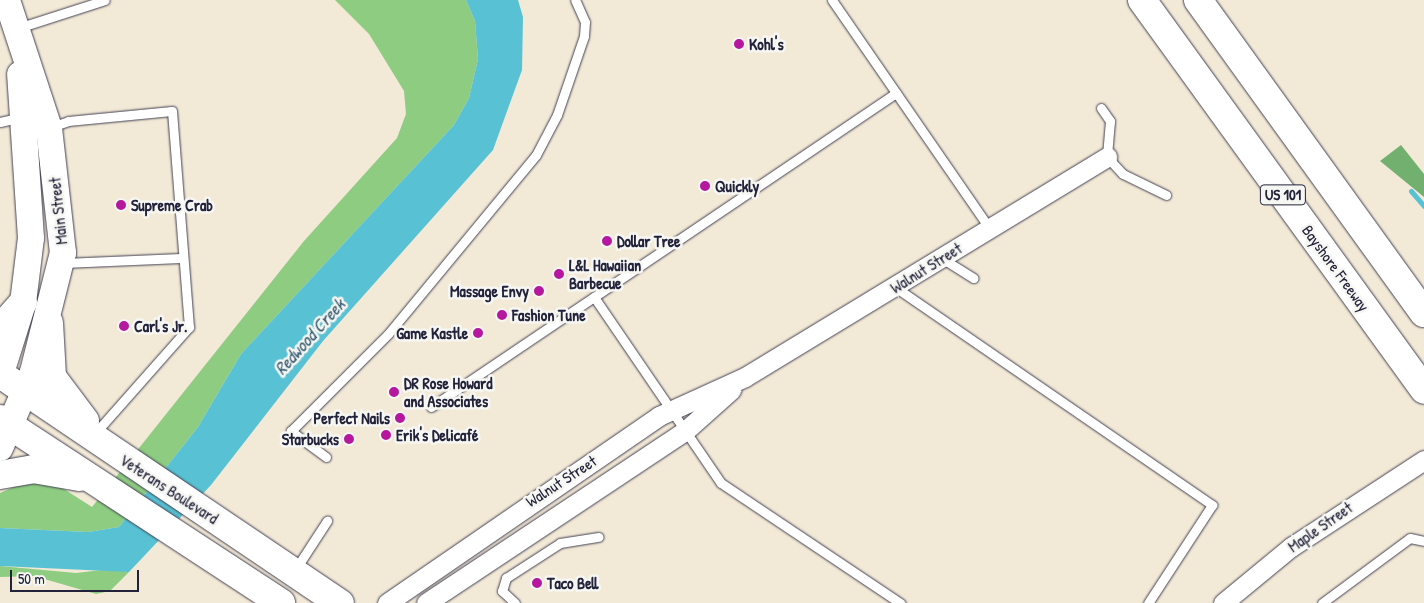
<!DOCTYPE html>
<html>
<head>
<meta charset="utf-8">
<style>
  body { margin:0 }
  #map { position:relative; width:1424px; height:603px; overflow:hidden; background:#f3e9d7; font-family:"Patrick Hand",sans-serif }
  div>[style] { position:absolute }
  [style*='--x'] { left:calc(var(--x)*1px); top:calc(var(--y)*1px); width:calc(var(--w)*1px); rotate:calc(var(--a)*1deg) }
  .green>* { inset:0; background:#8ecc82 }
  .forest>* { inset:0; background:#72b070 }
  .water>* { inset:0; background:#58c2d4 }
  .stream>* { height:5px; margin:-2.5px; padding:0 2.5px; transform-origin:2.5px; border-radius:2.5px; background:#58c2d4 }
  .roads { filter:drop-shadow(0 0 1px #414052) drop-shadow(0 0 1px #414052) }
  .lane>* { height:9px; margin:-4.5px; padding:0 4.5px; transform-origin:4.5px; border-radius:4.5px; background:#fff }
  .street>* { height:19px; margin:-9.5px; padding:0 9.5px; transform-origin:9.5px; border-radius:9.5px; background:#fff }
  .secondary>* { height:26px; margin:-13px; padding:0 13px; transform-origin:13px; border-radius:13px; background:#fff }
  .primary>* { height:28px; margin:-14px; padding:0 14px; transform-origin:14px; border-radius:14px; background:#fff }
  .highway>* { height:28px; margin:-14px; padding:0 14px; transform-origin:14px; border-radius:14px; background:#fff }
  .dots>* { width:14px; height:14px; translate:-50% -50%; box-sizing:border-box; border:2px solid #f6f6f2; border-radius:50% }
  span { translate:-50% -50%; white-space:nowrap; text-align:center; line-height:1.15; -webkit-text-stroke:5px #f6f6f2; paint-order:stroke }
  .shield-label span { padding:1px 4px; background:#f6f6f2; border:1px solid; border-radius:4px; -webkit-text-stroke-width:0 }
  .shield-label { font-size:15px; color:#22223b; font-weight:700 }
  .poi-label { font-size:16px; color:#22223b; font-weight:700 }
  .left { translate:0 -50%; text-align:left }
  .right { translate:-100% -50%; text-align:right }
  .street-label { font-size:16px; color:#22223b }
  .water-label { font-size:18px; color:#355a71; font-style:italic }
  .scale { position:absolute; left:10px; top:570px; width:129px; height:22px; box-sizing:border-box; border:2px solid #22223b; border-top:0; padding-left:6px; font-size:15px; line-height:18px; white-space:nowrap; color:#22223b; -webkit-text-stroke:4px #f6f6f2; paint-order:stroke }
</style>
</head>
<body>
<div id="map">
  <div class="green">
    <div style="clip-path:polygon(335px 0,466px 0,475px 21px,478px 59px,469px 98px,454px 125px,241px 354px,198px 427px,119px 527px,88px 532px,0 528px,0 493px,25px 482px,53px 482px,92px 507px,304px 241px,397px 138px,406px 114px,404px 91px,369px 34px)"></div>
    <div style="clip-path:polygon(0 566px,76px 573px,110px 569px,129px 572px,110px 591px,96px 594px,34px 576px,0 577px)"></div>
  </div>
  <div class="forest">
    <div style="clip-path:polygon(1401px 145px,1424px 174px,1424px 197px,1380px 161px)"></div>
  </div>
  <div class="water">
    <div style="clip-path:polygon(466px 0,518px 0,523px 17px,522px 70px,493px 150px,323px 341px,211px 485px,129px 572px,0 566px,0 528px,88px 532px,119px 527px,198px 427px,241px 354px,454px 125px,469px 98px,478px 59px,475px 21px)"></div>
  </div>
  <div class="stream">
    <div style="--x:1411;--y:191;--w:20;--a:49"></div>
  </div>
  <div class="roads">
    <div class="lane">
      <div style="--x:832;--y:0;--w:277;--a:55.4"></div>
      <div style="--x:18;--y:28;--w:91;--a:-17.8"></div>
      <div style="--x:1101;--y:108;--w:16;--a:55"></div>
      <div style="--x:1110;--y:121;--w:36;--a:95"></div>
      <div style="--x:1107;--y:157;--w:23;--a:47"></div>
      <div style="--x:1123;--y:174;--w:48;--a:26"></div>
      <div style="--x:0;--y:122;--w:22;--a:-13"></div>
      <div style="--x:51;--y:127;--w:18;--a:-19"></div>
      <div style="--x:68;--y:121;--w:104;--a:-5.5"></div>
      <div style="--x:172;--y:111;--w:217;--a:85.5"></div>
      <div style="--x:189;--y:327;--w:140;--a:131.5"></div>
      <div style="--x:943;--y:259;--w:36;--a:32"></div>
      <div style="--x:62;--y:263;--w:120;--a:-2.4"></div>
      <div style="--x:895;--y:287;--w:385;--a:34.5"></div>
      <div style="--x:1212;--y:505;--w:117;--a:123.1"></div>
      <div style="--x:594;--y:297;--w:225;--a:55.7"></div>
      <div style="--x:721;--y:483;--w:216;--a:33.8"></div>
      <div style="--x:431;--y:407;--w:561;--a:-34.03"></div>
      <div style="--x:326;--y:457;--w:44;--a:-143.4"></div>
      <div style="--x:291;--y:431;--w:137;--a:-45"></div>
      <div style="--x:388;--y:334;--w:232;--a:-50.4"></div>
      <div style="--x:536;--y:155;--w:45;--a:-62.3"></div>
      <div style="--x:557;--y:115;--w:83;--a:-71.1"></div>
      <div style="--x:584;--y:36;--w:14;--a:-86"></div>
      <div style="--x:585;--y:22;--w:24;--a:-114"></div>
      <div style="--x:295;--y:570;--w:59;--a:-56.9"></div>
      <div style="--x:515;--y:603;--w:18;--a:-137"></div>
      <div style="--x:502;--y:591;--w:14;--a:-73"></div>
      <div style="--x:506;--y:578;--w:64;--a:-32.9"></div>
      <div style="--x:560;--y:543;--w:39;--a:-9"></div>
      <div style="--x:1322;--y:603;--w:109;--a:-36.5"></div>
      <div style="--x:1410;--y:538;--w:14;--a:12"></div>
    </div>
    <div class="street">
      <div style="--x:387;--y:603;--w:330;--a:-34.5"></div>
      <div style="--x:659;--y:416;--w:94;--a:-24.4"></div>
      <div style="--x:745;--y:377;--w:424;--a:-31.3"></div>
      <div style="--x:426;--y:603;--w:311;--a:-33.6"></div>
      <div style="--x:685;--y:431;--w:62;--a:-41.7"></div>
      <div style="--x:1223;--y:603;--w:88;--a:-39.5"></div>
      <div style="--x:1291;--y:547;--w:159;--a:-33.2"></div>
    </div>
    <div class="secondary">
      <div style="--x:0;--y:376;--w:77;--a:-72.5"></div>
      <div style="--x:23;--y:303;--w:65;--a:-83"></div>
      <div style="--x:31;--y:238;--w:164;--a:-93.8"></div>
      <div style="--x:0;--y:448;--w:83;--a:-66.5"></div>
      <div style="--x:33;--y:372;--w:123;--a:-75.9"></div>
      <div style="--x:63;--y:253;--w:126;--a:-96.4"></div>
      <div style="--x:49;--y:128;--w:135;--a:-108.2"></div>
    </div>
    <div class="primary">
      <div style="--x:49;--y:323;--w:54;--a:86.8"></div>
      <div style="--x:52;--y:377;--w:55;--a:53.1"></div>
      <div style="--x:0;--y:329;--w:35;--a:-49"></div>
      <div style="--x:0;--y:374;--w:410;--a:34"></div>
      <div style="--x:0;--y:419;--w:336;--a:33.2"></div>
      <div style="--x:0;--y:475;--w:34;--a:-10"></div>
      <div style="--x:33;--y:469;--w:47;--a:9.9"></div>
    </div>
    <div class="highway">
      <div style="--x:1142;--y:0;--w:481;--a:54.1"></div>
      <div style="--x:1198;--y:0;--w:386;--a:54.2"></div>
    </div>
  </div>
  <div class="dots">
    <div style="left:739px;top:44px;background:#b5179e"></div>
    <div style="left:705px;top:186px;background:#b5179e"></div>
    <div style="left:121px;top:205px;background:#b5179e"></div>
    <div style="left:607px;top:241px;background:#b5179e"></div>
    <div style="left:559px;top:274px;background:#b5179e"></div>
    <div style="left:539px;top:291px;background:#b5179e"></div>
    <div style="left:502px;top:315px;background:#b5179e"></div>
    <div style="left:124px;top:326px;background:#b5179e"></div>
    <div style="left:478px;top:333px;background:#b5179e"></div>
    <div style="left:394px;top:392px;background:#b5179e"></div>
    <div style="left:400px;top:418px;background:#b5179e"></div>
    <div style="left:386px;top:435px;background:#b5179e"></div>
    <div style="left:349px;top:439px;background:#b5179e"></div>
    <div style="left:537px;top:583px;background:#b5179e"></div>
  </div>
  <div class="shield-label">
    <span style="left:1283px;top:195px">US 101</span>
  </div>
  <div class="poi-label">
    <span class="left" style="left:749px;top:44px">Kohl's</span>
    <span class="left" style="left:715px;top:186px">Quickly</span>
    <span class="left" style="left:131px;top:205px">Supreme Crab</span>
    <span class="left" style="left:617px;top:241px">Dollar Tree</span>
    <span class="left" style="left:569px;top:274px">L&amp;L Hawaiian<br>Barbecue</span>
    <span class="right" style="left:529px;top:291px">Massage Envy</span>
    <span class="left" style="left:512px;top:315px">Fashion Tune</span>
    <span class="left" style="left:134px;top:326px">Carl's Jr.</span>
    <span class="right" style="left:468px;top:333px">Game Kastle</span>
    <span class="left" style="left:404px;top:392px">DR Rose Howard<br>and Associates</span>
    <span class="right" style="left:390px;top:418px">Perfect Nails</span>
    <span class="left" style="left:396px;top:435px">Erik's Delicafé</span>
    <span class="right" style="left:339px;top:439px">Starbucks</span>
    <span class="left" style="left:547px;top:583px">Taco Bell</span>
  </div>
  <div class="street-label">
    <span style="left:58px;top:211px;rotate:-96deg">Main Street</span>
    <span style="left:926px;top:268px;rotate:-32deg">Walnut Street</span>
    <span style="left:1336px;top:268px;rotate:54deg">Bayshore Freeway</span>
    <span style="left:561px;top:481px;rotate:-33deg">Walnut Street</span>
    <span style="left:169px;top:489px;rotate:33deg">Veterans Boulevard</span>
    <span style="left:1320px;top:527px;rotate:-35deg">Maple Street</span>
  </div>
  <div class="water-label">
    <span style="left:310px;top:337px;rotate:-48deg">Redwood Creek</span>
  </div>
  <div class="scale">50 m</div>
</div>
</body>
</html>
